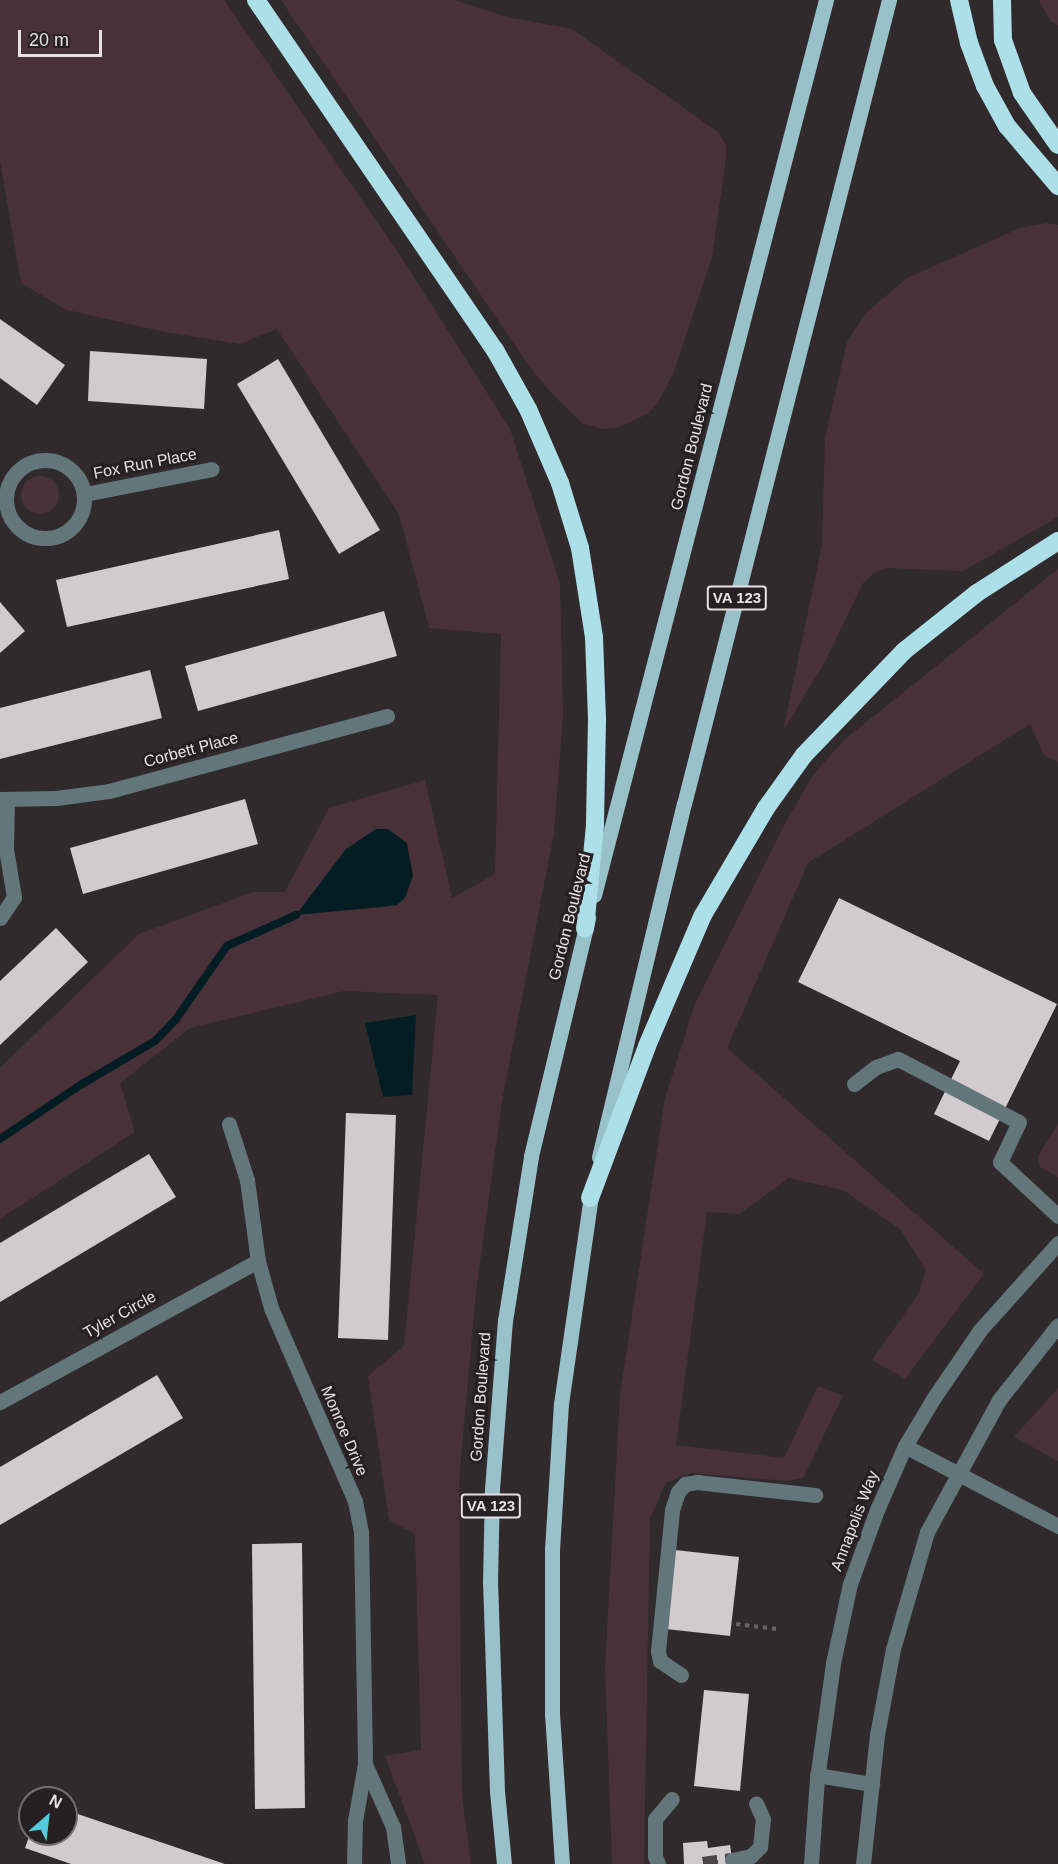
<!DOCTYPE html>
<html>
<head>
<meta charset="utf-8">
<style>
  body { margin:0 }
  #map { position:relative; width:1058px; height:1864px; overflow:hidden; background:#302a2c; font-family:Helvetica,sans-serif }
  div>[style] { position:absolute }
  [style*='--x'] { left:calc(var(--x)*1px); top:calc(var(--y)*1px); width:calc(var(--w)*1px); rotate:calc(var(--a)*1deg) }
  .green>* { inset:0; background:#49313a }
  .round { border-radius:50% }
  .water>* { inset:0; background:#041d22 }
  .stream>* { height:8px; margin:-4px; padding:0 4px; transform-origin:4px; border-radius:4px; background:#041d22 }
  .building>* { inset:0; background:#d2cacd }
  .minor-tunnel>* { height:15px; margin-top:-7.5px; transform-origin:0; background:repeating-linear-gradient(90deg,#4b4648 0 15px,transparent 0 23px) }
  .path>* { height:4px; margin-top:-2px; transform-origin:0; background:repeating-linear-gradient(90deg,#6a6466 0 4.5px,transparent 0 9px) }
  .minor>* { height:15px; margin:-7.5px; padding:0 7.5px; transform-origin:7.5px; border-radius:7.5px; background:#63777b }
  .minor>.ring { margin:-7.5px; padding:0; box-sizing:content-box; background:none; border:15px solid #63777b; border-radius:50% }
  .major>* { height:15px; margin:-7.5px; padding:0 7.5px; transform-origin:7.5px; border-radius:7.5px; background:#98c1ca }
  .highway>* { height:18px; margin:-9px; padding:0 9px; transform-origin:9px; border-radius:9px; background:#addfe9 }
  span { translate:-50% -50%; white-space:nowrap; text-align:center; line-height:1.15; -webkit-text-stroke:6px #262022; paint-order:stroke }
  .shield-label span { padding:2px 4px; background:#262022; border:2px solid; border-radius:4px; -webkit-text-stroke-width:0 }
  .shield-label { font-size:15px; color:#e6e2e4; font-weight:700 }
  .street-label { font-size:16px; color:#e6e2e4 }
  .north { position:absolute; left:18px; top:1786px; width:60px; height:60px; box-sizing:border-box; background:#262022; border:2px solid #736e70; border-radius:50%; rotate:28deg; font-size:16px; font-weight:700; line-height:24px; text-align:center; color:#e6e2e4 }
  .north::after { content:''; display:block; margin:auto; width:21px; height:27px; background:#55cadf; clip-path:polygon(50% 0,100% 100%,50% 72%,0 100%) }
  .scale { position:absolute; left:18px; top:30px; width:84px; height:27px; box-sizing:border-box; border:3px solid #e6e2e4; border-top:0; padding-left:8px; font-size:18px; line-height:21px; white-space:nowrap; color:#e6e2e4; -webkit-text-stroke:4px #262022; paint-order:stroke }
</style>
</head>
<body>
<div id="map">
  <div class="green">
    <div style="clip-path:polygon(0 0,224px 0,402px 258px,510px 429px,560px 584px,563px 715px,554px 833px,502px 1101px,476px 1292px,459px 1480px,462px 1795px,471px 1864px,425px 1864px,385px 1756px,421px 1750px,415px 1534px,389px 1520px,368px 1376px,404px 1346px,438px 995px,344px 991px,190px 1028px,120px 1083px,135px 1132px,0 1219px,0 1068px,139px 934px,253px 892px,285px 892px,329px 808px,425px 780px,452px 898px,495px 874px,501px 634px,429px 628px,399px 514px,277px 329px,240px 344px,165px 332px,67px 310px,21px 283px,0 161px)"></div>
    <div style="clip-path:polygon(281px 0,454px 0,507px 17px,572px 29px,718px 132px,726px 145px,726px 158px,712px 257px,673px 374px,658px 403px,647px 414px,620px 427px,603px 429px,582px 423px,553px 395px,529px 366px)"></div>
    <div style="clip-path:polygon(1039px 0,1058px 0,1058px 25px,1051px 22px)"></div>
    <div style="clip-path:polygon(1047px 223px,1058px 225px,1058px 517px,963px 571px,885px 568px,873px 574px,863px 583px,826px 660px,783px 731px,822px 545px,825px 437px,847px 342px,866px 313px,907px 278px,1020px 228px)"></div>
    <div class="round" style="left:21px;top:476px;width:38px;height:38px"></div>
    <div style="clip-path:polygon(1058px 569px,1058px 762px,1044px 755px,1030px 724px,808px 863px,727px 1048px,984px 1274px,905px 1379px,872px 1360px,919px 1293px,926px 1270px,900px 1229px,843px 1190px,789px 1178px,739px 1214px,707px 1212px,676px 1445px,784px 1458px,818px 1386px,843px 1396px,803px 1478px,787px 1481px,691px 1473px,666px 1483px,650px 1518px,644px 1864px,612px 1864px,605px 1668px,620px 1395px,665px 1098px,695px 1004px,782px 829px,813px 775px,845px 739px)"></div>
    <div style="clip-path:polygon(1058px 1124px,1058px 1177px,1040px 1167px,1038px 1156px)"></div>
    <div style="clip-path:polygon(1058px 1388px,1058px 1461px,1014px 1437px)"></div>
  </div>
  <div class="water">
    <div style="clip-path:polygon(376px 829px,388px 829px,407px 843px,413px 876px,405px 898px,397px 905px,381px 907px,296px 915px,346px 849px)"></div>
    <div style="clip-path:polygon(416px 1015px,412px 1095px,383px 1097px,365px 1023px)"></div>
  </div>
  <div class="stream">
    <div style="--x:0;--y:1139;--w:99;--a:-33.9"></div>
    <div style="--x:82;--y:1084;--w:85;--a:-30.5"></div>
    <div style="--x:155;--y:1041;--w:30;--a:-46"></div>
    <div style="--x:176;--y:1019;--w:89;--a:-55.1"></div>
    <div style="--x:227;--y:946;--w:76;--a:-24.2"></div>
  </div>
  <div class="building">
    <div style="clip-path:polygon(0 319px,65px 365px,37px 405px,0 378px)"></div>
    <div style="clip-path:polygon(90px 351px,207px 359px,204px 409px,88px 401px)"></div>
    <div style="clip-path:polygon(278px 359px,380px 530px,339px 554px,237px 384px)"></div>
    <div style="clip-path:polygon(279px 530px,289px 579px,67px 627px,56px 580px)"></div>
    <div style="clip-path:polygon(0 602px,25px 631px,0 653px)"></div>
    <div style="clip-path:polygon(384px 611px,397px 656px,198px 711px,185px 666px)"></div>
    <div style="clip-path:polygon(150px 670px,162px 718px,0 759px,0 708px)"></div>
    <div style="clip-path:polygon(245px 799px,258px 844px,83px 894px,70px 848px)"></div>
    <div style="clip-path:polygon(839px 898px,1057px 1004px,989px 1141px,934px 1114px,960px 1061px,798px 982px)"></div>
    <div style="clip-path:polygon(56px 928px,88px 962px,0 1045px,0 981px)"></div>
    <div style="clip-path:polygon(346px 1113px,396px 1115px,388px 1340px,338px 1338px)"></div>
    <div style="clip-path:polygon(149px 1154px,176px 1197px,0 1302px,0 1243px)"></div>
    <div style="clip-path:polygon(157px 1375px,183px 1418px,0 1525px,0 1467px)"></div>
    <div style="clip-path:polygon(302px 1543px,305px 1808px,255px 1809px,252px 1544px)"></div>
    <div style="clip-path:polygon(675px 1550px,739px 1557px,730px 1636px,666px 1629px)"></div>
    <div style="clip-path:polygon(704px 1690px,749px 1694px,740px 1791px,694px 1786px)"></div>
    <div style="clip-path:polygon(66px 1810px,225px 1864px,71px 1864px,25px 1848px,30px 1834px,66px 1834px)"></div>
    <div style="clip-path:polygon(707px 1841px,708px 1848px,730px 1845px,733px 1864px,684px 1864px,683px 1843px)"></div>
  </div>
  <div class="minor-tunnel">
    <div style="--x:703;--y:1864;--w:29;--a:-8"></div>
  </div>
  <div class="path">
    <div style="--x:736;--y:1624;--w:41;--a:7"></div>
  </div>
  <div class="minor">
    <div class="ring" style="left:6px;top:460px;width:63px;height:63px"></div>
    <div style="--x:85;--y:494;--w:129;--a:-11.1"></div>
    <div style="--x:0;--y:799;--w:56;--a:-1"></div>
    <div style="--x:56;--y:798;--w:53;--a:-7.5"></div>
    <div style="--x:109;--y:791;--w:288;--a:-15.1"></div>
    <div style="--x:0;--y:918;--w:25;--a:-56"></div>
    <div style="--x:14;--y:897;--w:49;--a:-99.5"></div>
    <div style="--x:6;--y:849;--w:50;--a:-88.9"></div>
    <div style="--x:854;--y:1084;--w:28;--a:-38"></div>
    <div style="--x:876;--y:1067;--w:23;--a:-20"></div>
    <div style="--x:898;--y:1059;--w:136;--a:27.5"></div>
    <div style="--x:1019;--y:1122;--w:44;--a:115.4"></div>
    <div style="--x:1000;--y:1162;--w:79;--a:43"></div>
    <div style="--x:229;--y:1124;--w:59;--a:72.2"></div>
    <div style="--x:247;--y:1180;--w:82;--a:82.3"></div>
    <div style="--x:258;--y:1261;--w:49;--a:74.5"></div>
    <div style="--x:271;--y:1308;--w:210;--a:66.5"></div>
    <div style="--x:355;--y:1501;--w:31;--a:79"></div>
    <div style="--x:361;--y:1531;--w:233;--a:89"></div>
    <div style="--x:365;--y:1764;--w:58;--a:100"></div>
    <div style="--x:355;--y:1821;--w:43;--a:91.3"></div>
    <div style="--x:0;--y:1402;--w:294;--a:-28.7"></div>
    <div style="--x:905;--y:1446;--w:173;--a:27.6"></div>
    <div style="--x:681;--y:1675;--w:25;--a:-146"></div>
    <div style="--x:660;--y:1661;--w:10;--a:-101"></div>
    <div style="--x:658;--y:1651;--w:142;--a:-84.3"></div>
    <div style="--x:672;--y:1510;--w:19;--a:-72"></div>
    <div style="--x:678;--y:1492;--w:11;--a:-49"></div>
    <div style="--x:685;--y:1484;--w:12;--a:-9"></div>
    <div style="--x:697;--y:1482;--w:119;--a:6.3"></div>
    <div style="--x:365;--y:1764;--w:69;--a:66"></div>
    <div style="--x:393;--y:1827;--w:37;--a:82"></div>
    <div style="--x:817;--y:1775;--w:56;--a:9.3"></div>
    <div style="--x:732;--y:1860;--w:19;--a:-12"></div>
    <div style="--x:751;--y:1856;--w:13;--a:-45"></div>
    <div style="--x:760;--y:1847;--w:28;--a:-84"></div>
    <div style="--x:763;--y:1819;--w:17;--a:-114"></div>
    <div style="--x:658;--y:1864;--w:9;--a:-111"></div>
    <div style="--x:655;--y:1856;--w:37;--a:-90"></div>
    <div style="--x:655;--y:1819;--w:26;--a:-50"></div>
    <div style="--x:811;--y:1864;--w:85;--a:-86"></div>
    <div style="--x:817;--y:1779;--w:117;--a:-82.1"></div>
    <div style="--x:833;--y:1663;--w:81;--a:-77.9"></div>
    <div style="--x:850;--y:1584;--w:79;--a:-70"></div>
    <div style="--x:877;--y:1510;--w:70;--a:-66.4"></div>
    <div style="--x:905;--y:1446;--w:55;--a:-59.2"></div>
    <div style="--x:933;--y:1399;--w:83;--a:-55.7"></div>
    <div style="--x:980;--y:1330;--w:117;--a:-48.1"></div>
    <div style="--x:863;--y:1864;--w:130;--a:-83.8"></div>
    <div style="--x:877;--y:1735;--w:87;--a:-79.5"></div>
    <div style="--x:893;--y:1649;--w:122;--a:-73.8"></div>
    <div style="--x:927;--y:1532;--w:150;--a:-61.4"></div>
    <div style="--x:999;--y:1400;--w:95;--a:-51.8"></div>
  </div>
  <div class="major">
    <div style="--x:594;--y:895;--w:925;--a:-75.47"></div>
    <div style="--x:599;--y:1157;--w:363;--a:-76.5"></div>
    <div style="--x:684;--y:804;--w:830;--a:-75.7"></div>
    <div style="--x:504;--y:1864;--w:73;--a:-95.5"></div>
    <div style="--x:497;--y:1791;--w:208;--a:-91.9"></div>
    <div style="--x:490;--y:1583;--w:94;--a:-88.8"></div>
    <div style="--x:492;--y:1489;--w:169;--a:-85.6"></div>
    <div style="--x:505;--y:1321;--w:167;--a:-81"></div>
    <div style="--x:531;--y:1156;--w:245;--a:-76.5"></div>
    <div style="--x:562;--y:1864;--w:150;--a:-93.8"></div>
    <div style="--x:552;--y:1714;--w:164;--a:-90"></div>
    <div style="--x:552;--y:1550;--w:146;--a:-86.5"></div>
    <div style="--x:561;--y:1404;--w:217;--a:-81.8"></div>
  </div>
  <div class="highway">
    <div style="--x:256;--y:0;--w:424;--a:55.7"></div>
    <div style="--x:495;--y:350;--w:68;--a:60.8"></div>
    <div style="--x:528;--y:409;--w:81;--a:66.6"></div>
    <div style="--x:560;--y:483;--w:68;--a:72.9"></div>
    <div style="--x:580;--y:548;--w:90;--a:81.1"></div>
    <div style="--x:594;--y:637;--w:82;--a:87.9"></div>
    <div style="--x:597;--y:719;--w:106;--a:91.1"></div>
    <div style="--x:595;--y:825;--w:104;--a:95.5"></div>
    <div style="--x:959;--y:0;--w:44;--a:76.9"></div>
    <div style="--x:969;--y:43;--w:46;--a:69.6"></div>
    <div style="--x:985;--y:86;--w:46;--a:61.2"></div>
    <div style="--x:1007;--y:126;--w:79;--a:49.6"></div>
    <div style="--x:1002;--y:0;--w:40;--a:88.6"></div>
    <div style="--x:1003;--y:40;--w:56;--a:70.3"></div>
    <div style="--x:1022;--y:93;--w:63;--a:55.3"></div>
    <div style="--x:590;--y:1198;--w:162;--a:-69.4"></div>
    <div style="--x:647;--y:1046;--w:142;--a:-66.9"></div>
    <div style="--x:703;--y:915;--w:124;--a:-59.5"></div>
    <div style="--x:766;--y:808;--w:65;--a:-54.4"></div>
    <div style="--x:804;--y:755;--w:144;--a:-46.1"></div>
    <div style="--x:904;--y:651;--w:93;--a:-38.5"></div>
    <div style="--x:977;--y:593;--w:96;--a:-32.7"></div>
  </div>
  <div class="shield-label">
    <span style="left:737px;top:598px">VA 123</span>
    <span style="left:491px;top:1506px">VA 123</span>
  </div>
  <div class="street-label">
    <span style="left:692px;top:447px;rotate:-76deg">Gordon Boulevard</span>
    <span style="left:145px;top:464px;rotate:-11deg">Fox Run Place</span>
    <span style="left:191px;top:750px;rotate:-15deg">Corbett Place</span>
    <span style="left:570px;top:917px;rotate:-76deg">Gordon Boulevard</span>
    <span style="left:120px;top:1315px;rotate:-29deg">Tyler Circle</span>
    <span style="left:481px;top:1397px;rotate:-86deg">Gordon Boulevard</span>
    <span style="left:344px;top:1431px;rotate:67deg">Monroe Drive</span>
    <span style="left:855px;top:1521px;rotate:-69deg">Annapolis Way</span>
  </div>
  <div class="north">N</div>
  <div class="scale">20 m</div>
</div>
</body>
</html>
